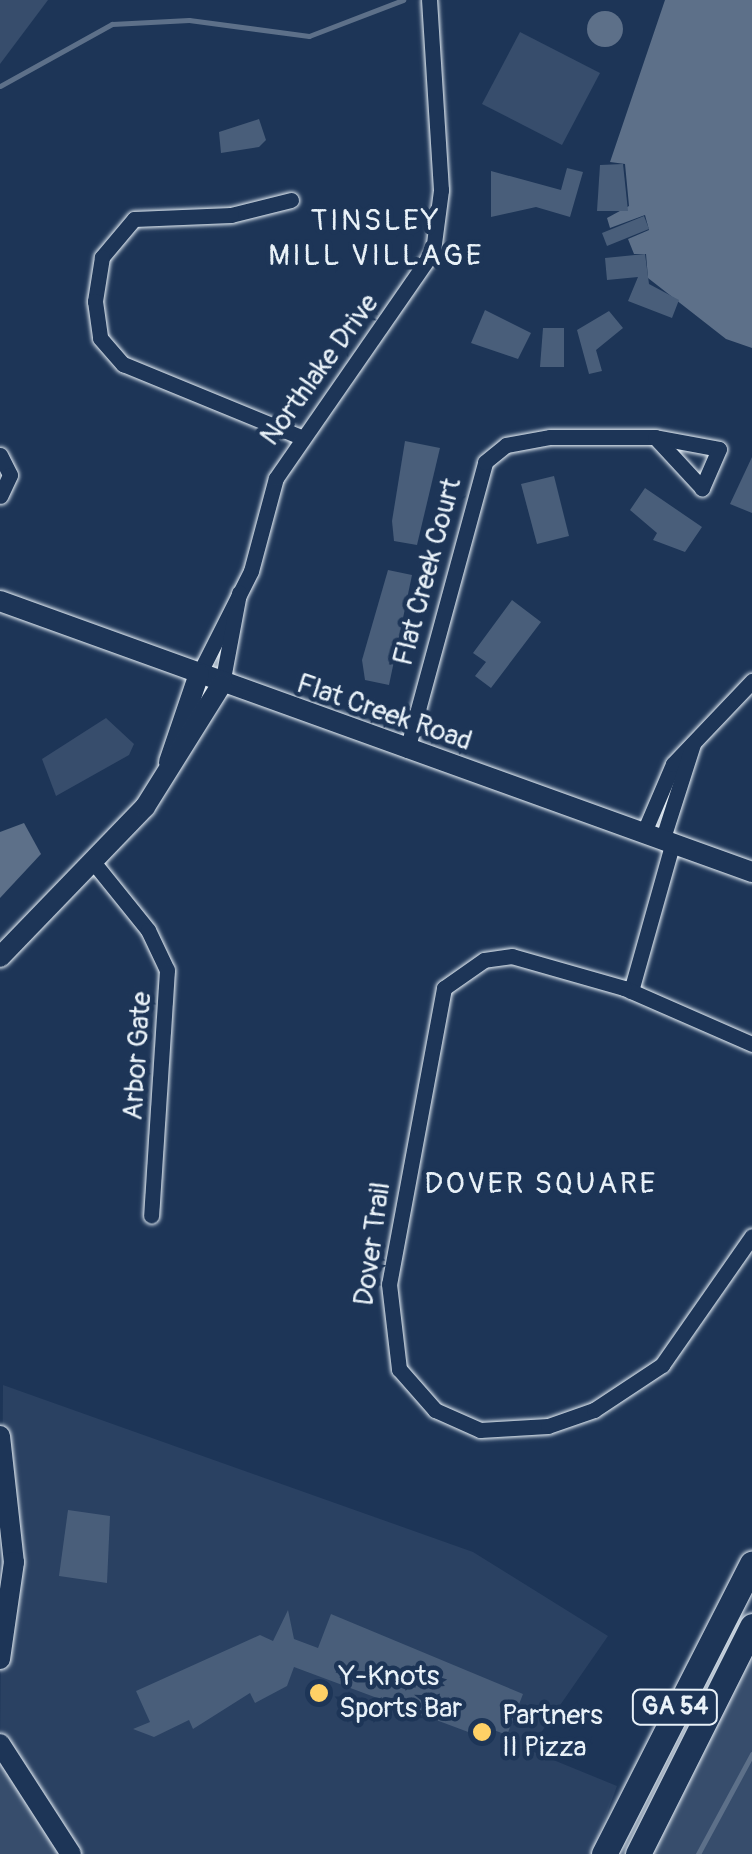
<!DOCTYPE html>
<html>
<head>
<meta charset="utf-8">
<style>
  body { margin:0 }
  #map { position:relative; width:752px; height:1854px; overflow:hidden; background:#1d3557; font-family:Pangolin,sans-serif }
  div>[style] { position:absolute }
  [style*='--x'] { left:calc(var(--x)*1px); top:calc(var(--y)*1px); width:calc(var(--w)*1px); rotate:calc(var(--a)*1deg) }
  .built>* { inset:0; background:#2a4162 }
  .green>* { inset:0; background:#374d6c }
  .water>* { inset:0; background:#5d7089 }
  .round { border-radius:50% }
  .stream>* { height:5px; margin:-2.5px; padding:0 2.5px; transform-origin:2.5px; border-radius:2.5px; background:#5d7089 }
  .building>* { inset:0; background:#495e7a }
  .roads { filter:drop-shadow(0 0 2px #e8f1f8) drop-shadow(0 0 2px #e8f1f8) }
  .minor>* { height:15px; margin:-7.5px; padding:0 7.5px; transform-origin:7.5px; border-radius:7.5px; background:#1d3557 }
  .tertiary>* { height:20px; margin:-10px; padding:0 10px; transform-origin:10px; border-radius:10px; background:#1d3557 }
  .primary>* { height:25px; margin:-12.5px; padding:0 12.5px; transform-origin:12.5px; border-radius:12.5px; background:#1d3557 }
  .dots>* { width:28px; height:28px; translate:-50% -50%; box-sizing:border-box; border:5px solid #1d3557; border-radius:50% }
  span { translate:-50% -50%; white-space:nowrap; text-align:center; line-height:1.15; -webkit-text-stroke:9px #1d3557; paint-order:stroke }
  .shield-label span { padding:2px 8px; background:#1d3557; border:2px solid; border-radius:8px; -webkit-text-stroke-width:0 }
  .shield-label { font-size:25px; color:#e8f1f8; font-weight:700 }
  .street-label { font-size:28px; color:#e8f1f8 }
  .poi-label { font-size:28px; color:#e8f1f8 }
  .left { translate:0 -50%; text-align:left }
  .neighbourhood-label { font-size:30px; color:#e8f1f8; letter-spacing:2.5px }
</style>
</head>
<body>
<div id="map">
  <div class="built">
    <div style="clip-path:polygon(3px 1385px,473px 1552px,608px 1636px,529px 1750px,617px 1786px,592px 1854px,72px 1854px,0 1744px)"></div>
  </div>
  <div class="green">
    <div style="clip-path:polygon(0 0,48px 0,0 64px)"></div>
    <div style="clip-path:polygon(520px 32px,600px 73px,562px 145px,482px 104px)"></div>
    <div style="clip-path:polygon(106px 718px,134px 744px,129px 755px,56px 796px,42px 759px)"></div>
    <div style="clip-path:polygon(752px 1626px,752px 1854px,645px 1854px)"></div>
    <div style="clip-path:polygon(0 1744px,72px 1854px,0 1854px)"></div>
  </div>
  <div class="water">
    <div style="clip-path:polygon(665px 0,752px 0,752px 348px,726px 339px,648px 278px,646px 254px,634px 254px,628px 239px,649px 230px,645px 215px,610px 228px,607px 218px,629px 206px,625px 164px,610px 162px)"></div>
    <div class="round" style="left:587px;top:11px;width:36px;height:36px"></div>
    <div style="clip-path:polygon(24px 823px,41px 854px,0 898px,0 832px)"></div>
  </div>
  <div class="stream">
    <div style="--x:0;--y:86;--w:128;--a:-29"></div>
    <div style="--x:112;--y:24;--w:77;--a:-3"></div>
    <div style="--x:189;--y:20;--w:121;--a:7.6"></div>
    <div style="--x:309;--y:36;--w:101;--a:-21"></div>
    <div style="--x:698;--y:1854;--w:114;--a:-61.6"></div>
  </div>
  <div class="building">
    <div style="clip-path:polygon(259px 119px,266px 140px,259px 147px,221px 153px,219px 132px)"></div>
    <div style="clip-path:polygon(623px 164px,628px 211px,597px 211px,600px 165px)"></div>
    <div style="clip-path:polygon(567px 168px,583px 172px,570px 217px,536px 207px,491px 217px,491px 171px,561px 190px)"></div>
    <div style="clip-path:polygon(644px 216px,649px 229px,607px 246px,602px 233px)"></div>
    <div style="clip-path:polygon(645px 254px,649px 284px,679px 300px,672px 318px,628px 301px,638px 277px,607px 280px,605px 258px)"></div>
    <div style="clip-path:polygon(485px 310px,531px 333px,518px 359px,471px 343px)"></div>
    <div style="clip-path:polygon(609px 311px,623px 328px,596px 350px,602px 371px,589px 374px,577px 330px)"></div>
    <div style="clip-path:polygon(543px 328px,564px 328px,564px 367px,540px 367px)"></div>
    <div style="clip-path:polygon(405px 441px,440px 448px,417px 545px,394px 541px,392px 521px)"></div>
    <div style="clip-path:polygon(752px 457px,752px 513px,730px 504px)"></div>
    <div style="clip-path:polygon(554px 476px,569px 536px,537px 544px,521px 484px)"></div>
    <div style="clip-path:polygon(645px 488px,702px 527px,685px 552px,653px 540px,657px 533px,630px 510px)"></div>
    <div style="clip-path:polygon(388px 570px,412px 575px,389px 685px,365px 680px,362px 660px)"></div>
    <div style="clip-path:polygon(512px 600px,541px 622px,491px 688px,475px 676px,486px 662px,473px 653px)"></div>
    <div style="clip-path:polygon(68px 1510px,110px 1516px,107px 1583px,59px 1576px)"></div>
    <div style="clip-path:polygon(288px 1610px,294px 1639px,318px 1648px,331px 1614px,523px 1694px,507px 1735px,491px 1729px,487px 1739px,294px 1667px,287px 1686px,255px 1703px,250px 1693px,193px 1729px,189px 1720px,154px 1737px,133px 1729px,150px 1722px,136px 1691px,260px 1635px,273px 1641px)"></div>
  </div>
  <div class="roads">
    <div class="minor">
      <div style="--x:291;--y:200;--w:62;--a:166"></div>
      <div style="--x:231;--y:215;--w:97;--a:177.6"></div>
      <div style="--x:134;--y:219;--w:50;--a:130.1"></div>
      <div style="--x:102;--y:257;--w:45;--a:99"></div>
      <div style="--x:95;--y:301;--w:37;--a:82"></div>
      <div style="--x:100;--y:338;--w:35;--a:49"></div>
      <div style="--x:123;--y:364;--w:192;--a:22.3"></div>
      <div style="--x:0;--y:455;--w:22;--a:63"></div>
      <div style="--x:10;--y:475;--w:23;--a:115"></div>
      <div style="--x:199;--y:674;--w:115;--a:-63.2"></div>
      <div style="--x:251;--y:571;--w:96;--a:-75"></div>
      <div style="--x:276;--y:478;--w:276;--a:-55.3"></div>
      <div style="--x:433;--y:251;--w:62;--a:-82.5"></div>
      <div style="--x:441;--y:190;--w:190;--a:-93.6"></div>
      <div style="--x:222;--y:684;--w:93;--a:-79.4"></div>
      <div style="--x:407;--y:750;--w:298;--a:-74.8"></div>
      <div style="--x:485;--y:462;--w:27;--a:-39"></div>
      <div style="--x:506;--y:445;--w:45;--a:-10.3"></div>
      <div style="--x:550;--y:437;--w:105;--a:0"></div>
      <div style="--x:655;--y:437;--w:65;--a:10.6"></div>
      <div style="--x:719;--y:449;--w:43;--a:113.6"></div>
      <div style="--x:702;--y:488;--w:69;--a:-132.7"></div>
      <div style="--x:644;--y:832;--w:74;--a:-66.9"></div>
      <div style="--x:673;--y:764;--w:115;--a:-46.4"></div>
      <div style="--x:663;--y:838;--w:99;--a:-72.3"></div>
      <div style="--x:94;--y:863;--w:86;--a:51.1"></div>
      <div style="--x:148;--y:930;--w:44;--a:64.6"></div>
      <div style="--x:167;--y:970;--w:246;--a:93.7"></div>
      <div style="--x:631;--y:991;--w:155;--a:-74.3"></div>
      <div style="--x:752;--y:1044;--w:140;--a:-156.4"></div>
      <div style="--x:624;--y:988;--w:116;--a:-164.1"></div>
      <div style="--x:512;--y:956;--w:28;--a:172"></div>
      <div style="--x:484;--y:960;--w:49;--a:145"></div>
      <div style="--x:444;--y:988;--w:301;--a:100.5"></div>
      <div style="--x:389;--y:1284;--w:86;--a:83.3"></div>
      <div style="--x:399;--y:1369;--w:55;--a:48.7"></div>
      <div style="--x:435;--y:1410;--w:49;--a:24"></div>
      <div style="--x:480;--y:1430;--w:68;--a:-3.4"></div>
      <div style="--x:548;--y:1426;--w:49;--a:-19.2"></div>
      <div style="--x:594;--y:1410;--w:82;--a:-33.5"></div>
      <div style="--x:662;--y:1365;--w:157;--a:-55.1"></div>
    </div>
    <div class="tertiary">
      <div style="--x:0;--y:601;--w:799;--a:19.82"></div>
      <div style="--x:169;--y:762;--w:93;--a:-71.2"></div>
      <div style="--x:0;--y:957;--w:209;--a:-46"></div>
      <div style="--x:145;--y:807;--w:145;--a:-58"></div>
      <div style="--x:0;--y:1436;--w:127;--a:83.7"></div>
      <div style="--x:14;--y:1562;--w:98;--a:98.2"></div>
      <div style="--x:0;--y:1744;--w:131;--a:57.2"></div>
    </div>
    <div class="primary">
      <div style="--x:604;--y:1854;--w:326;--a:-63"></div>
      <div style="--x:638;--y:1854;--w:255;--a:-63.4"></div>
    </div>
  </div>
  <div class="dots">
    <div style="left:319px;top:1693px;background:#ffd166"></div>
    <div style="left:482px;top:1732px;background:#ffd166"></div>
  </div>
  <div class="shield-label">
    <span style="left:675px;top:1707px">GA 54</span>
  </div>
  <div class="street-label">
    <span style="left:320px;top:370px;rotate:-54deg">Northlake Drive</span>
    <span style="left:428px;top:572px;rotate:-75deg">Flat Creek Court</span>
    <span style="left:384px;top:713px;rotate:19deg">Flat Creek Road</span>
    <span style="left:138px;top:1056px;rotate:-86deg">Arbor Gate</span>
    <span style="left:373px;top:1244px;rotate:-82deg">Dover Trail</span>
  </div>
  <div class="poi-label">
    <span class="left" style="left:339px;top:1693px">Y-Knots<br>Sports Bar</span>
    <span class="left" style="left:502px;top:1732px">Partners<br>II Pizza</span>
  </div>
  <div class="neighbourhood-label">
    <span style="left:376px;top:238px">TINSLEY<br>MILL VILLAGE</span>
    <span style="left:541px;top:1184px">DOVER SQUARE</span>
  </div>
</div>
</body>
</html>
